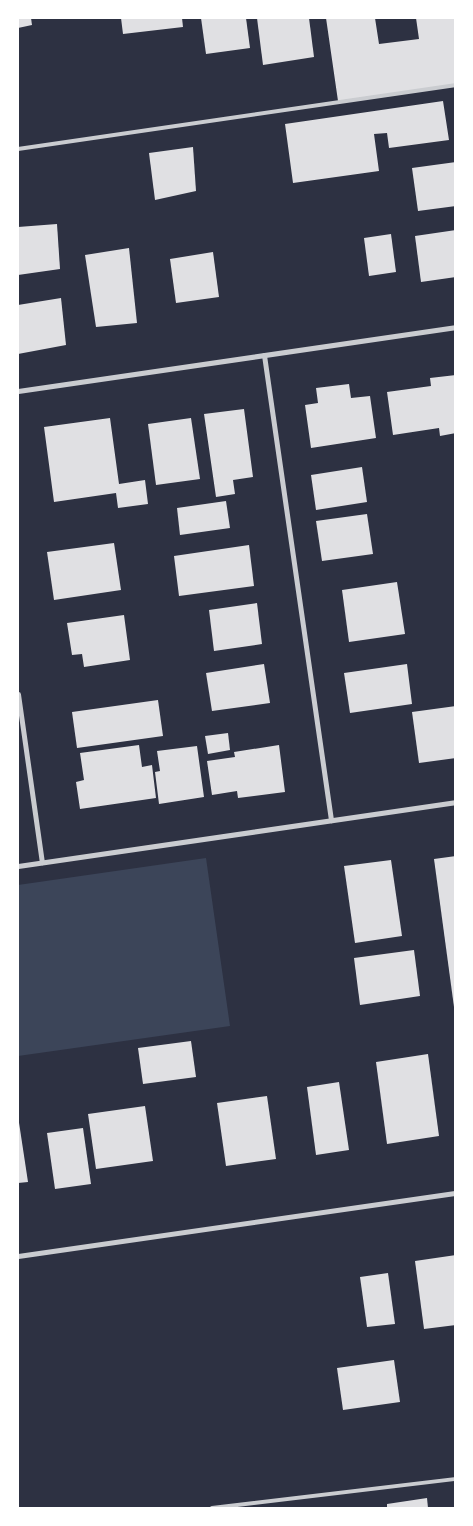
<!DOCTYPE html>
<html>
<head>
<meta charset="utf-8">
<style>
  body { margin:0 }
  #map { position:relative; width:473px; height:1526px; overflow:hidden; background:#2d3142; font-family:"Fira Sans Condensed",sans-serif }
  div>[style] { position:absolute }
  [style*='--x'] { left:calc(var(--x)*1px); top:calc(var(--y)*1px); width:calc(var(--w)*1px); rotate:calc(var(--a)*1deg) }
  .green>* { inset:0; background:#3c4559 }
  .building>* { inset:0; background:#e0e0e3 }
  .service>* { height:4px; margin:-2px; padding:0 2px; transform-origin:2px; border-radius:2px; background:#caccd0 }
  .minor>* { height:5px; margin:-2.5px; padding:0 2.5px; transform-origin:2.5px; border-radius:2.5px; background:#caccd0 }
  span { translate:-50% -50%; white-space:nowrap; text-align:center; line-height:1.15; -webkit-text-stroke:5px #fff; paint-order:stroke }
  .frame { position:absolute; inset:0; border:19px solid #fff; pointer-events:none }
</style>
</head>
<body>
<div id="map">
  <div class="green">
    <div style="clip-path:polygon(206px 858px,230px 1026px,18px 1056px,18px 885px)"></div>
  </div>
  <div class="building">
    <div style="clip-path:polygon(18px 18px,31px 18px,32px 25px,18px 28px)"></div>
    <div style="clip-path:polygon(121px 18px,182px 18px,183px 27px,123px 34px)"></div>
    <div style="clip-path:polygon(201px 18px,246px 18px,250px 48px,206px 54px)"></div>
    <div style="clip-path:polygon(257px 18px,309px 18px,314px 57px,263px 65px)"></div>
    <div style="clip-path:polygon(326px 18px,375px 18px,379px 44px,419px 39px,416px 18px,456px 18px,456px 84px,338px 101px)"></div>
    <div style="clip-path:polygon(443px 101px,449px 140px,389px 148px,387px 133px,374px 134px,379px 171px,293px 183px,285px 124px)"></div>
    <div style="clip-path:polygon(193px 147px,196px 191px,155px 200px,149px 153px)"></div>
    <div style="clip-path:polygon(456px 162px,456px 206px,418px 211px,412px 168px)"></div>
    <div style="clip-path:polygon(57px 224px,60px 269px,18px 275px,18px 227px)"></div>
    <div style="clip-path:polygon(456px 230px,456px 277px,421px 282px,415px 236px)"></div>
    <div style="clip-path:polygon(391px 234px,396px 272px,369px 276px,364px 238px)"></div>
    <div style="clip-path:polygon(129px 248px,137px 323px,96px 327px,85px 255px)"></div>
    <div style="clip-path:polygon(213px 252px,219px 297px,176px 303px,170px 259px)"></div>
    <div style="clip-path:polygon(61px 298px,66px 345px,18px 354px,18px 305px)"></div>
    <div style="clip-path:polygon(456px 375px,456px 433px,440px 436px,439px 428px,393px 435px,387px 392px,431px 386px,430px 378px)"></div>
    <div style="clip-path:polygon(349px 384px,351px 398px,370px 396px,376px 438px,311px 448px,305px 405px,318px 403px,316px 388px)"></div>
    <div style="clip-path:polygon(244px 409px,253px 477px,233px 480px,235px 494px,216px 497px,204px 414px)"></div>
    <div style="clip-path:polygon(110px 418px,119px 484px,145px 480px,148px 504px,118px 508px,116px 493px,54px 502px,44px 427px)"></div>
    <div style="clip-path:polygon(191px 418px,200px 479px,156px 485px,148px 424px)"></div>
    <div style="clip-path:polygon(362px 467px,367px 502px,316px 510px,311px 475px)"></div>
    <div style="clip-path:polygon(226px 501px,230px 528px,180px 535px,177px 508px)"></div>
    <div style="clip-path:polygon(367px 514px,373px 554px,322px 561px,316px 521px)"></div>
    <div style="clip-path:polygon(114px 543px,121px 590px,54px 600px,47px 552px)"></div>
    <div style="clip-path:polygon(249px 545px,254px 586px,179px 596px,174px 556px)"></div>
    <div style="clip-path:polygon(397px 582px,405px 634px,349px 642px,342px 590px)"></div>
    <div style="clip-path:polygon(257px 603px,262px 644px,214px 651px,209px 610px)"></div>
    <div style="clip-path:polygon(124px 615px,130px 660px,84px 667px,82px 654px,72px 655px,67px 623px)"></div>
    <div style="clip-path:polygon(264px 664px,270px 703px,212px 711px,206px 673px)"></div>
    <div style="clip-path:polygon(407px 664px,412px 704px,350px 713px,344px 673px)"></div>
    <div style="clip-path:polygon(158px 700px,163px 736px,77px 748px,72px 712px)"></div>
    <div style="clip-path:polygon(456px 706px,456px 758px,419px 763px,412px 712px)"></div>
    <div style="clip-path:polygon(228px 733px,230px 750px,208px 754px,205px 736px)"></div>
    <div style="clip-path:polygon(139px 745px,142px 767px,152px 765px,156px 798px,80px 809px,76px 782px,84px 780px,80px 753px)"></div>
    <div style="clip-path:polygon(279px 745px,285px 792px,238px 798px,237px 791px,212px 795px,207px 761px,235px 757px,234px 752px)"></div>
    <div style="clip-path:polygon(197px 746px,204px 797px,159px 804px,155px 772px,160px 771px,157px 751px)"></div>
    <div style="clip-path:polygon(456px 856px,456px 1007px,454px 1007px,434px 859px)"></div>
    <div style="clip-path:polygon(391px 860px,402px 936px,355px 943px,344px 866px)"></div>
    <div style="clip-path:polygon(414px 950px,420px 996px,360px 1005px,354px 958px)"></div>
    <div style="clip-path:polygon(191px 1041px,196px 1077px,143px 1084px,138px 1048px)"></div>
    <div style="clip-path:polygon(428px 1054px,439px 1136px,387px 1144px,376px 1062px)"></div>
    <div style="clip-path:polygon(339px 1082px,349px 1150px,316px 1155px,307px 1087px)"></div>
    <div style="clip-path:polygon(267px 1096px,276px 1159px,226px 1166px,217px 1103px)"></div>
    <div style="clip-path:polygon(145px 1106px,153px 1161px,96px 1169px,88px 1114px)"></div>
    <div style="clip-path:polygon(18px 1116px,28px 1182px,18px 1183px)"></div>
    <div style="clip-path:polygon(83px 1128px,91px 1184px,55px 1189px,47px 1133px)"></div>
    <div style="clip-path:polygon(456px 1255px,456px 1325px,424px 1329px,415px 1261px)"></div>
    <div style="clip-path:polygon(388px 1273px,395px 1324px,367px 1327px,360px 1277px)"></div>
    <div style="clip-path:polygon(394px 1360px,400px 1402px,343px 1410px,337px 1368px)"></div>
    <div style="clip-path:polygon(427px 1498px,428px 1508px,387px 1508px,387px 1504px)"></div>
  </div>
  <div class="service">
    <div style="--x:18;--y:149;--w:443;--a:-8.3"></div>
    <div style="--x:456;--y:487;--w:23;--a:90"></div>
    <div style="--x:212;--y:1508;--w:246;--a:-6.8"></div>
  </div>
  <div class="minor">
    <div style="--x:264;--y:355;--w:470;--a:81.8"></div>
    <div style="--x:18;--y:391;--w:443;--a:-8.3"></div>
    <div style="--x:18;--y:694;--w:170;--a:81.9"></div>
    <div style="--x:18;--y:866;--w:443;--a:-8.3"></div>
    <div style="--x:18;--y:1256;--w:443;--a:-8.2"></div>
  </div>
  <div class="frame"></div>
</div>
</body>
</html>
